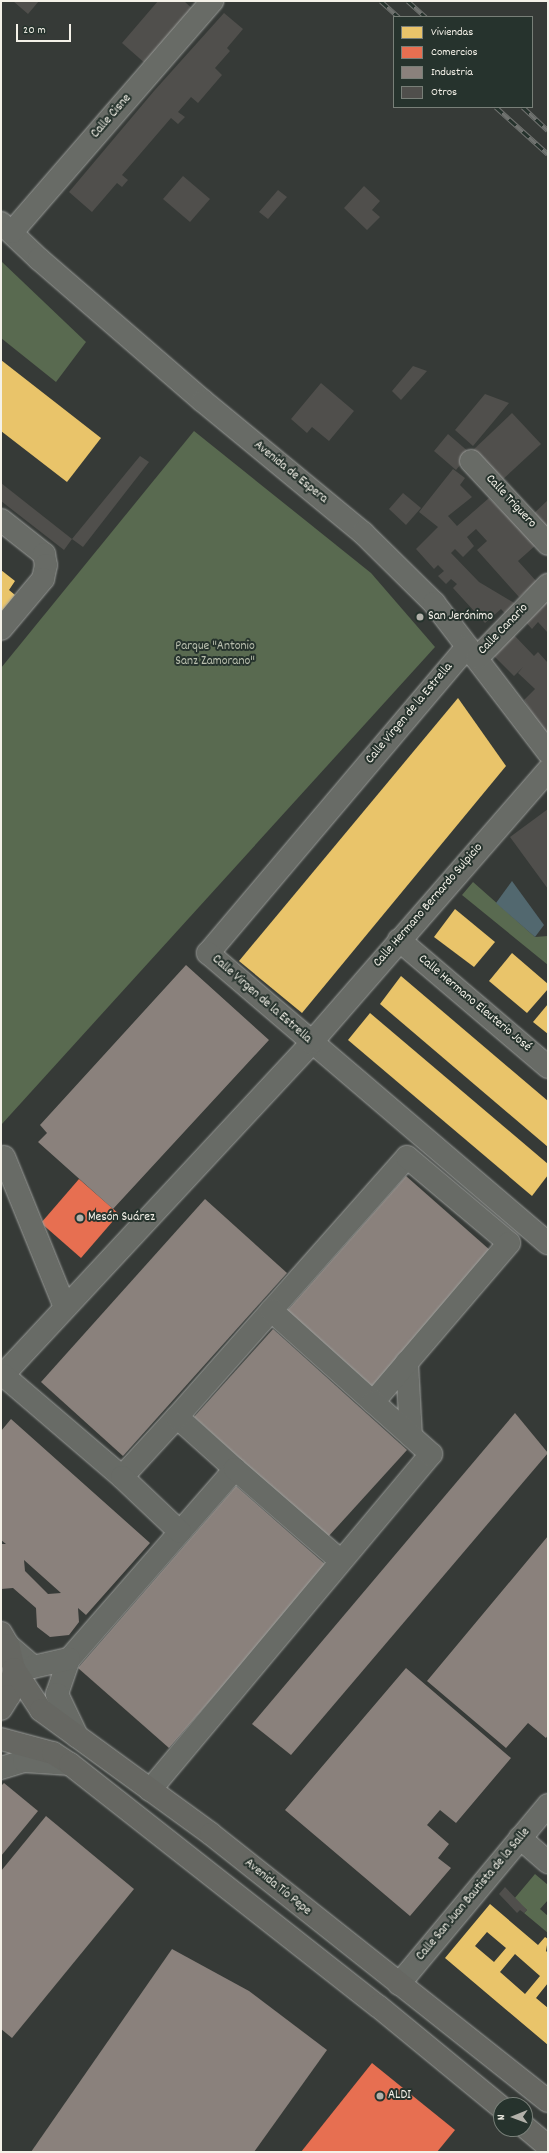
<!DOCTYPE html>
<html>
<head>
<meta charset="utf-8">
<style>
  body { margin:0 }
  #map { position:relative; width:549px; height:2153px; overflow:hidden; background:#363a37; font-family:Dekko,sans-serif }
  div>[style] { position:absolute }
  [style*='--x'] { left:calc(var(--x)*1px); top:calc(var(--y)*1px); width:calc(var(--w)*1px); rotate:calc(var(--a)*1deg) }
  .green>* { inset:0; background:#596a50 }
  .water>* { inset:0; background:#52686f }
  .homes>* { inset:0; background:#e9c46a }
  .shops>* { inset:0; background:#e76f51 }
  .industry>* { inset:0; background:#8a817c }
  .building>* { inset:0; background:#504f4c }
  .roads { filter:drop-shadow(0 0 1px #9c9e9b) drop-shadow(0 0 1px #9c9e9b) }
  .minor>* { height:22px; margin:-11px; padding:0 11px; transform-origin:11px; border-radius:11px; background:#686b66 }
  .major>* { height:22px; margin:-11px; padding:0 11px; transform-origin:11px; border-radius:11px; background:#666762 }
  .rail>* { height:4.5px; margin-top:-2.25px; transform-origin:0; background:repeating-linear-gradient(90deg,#26332d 0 9px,#707370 0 18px); box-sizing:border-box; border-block:1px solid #707370 }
  .dots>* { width:11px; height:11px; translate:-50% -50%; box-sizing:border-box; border:2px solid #26332d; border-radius:50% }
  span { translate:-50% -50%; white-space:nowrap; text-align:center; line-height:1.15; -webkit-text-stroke:4px #26332d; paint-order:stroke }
  .street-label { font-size:13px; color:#f4f1e8 }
  .poi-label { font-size:13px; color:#f4f1e8 }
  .left { translate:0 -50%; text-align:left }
  .park-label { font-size:13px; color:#b8bead }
  .frame { position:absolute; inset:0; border:2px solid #f4f1e8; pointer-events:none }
  .legend { position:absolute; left:393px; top:16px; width:140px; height:92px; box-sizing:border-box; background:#26332d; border:1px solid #787f78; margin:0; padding:5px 7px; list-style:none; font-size:12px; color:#f4f1e8 }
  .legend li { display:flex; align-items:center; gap:8px; height:20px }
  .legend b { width:20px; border:1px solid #787f78 }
  .north { position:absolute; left:493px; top:2097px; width:40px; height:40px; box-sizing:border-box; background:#26332d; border:1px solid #787f78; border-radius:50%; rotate:269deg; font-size:11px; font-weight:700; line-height:16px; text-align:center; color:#f4f1e8 }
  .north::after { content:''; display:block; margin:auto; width:14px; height:18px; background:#b2b1aa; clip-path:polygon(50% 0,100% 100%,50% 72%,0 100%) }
  .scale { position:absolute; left:16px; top:24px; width:55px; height:18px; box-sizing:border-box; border:2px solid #f4f1e8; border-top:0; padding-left:5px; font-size:12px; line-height:14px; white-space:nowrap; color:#f4f1e8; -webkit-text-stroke:3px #26332d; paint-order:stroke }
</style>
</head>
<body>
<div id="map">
  <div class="green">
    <div style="clip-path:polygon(1px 261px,86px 342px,56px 382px,1px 338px)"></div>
    <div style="clip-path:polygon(194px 431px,371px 573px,435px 647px,1px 1125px,1px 668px)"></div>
    <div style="clip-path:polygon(473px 882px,535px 937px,548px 936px,548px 965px,462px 895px)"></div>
    <div style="clip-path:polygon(535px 1874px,548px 1885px,548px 1900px,540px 1909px,548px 1916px,548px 1933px,524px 1913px,527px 1910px,514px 1899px)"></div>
  </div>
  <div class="water">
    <div style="clip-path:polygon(512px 881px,544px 925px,535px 937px,496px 903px)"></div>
  </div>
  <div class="homes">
    <div style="clip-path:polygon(1px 360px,101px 438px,67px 482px,1px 431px)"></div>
    <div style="clip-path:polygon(1px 570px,15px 581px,9px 590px,15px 595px,1px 613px)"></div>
    <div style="clip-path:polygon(458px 698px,506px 766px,302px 1013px,239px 961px)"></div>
    <div style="clip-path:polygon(455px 909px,495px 942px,474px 967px,434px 937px)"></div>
    <div style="clip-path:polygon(512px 953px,548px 984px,548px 989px,527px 1013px,489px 981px)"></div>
    <div style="clip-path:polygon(401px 976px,548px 1101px,548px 1147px,380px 1004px)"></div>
    <div style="clip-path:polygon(548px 1004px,548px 1034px,533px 1022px)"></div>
    <div style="clip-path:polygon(370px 1013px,548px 1164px,548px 1175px,532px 1196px,348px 1040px)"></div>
    <div style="clip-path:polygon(evenodd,490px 1904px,538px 1945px,545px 1937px,548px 1939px,546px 1951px,548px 1953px,548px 1983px,536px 1998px,548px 2008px,548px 2045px,445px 1958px,490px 1904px,487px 1932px,506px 1948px,494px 1962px,475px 1946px,487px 1932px,490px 1904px,515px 1954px,540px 1976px,525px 1994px,500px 1972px,515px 1954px)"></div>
  </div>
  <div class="shops">
    <div style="clip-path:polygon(79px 1179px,119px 1214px,81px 1258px,41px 1223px)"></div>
    <div style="clip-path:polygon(372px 2063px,455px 2130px,437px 2152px,301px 2152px)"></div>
  </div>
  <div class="industry">
    <div style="clip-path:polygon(186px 965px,269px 1040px,113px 1209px,38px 1142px,47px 1133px,40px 1125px)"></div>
    <div style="clip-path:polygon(406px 1176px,491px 1251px,371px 1388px,286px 1312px)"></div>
    <div style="clip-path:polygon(205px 1199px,287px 1273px,123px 1456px,41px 1382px)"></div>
    <div style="clip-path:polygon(273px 1329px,407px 1450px,327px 1538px,194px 1417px)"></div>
    <div style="clip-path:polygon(515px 1413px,548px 1453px,291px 1755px,252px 1724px)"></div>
    <div style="clip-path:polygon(evenodd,11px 1419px,150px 1543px,86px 1615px,78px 1608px,79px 1622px,69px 1635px,50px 1637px,37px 1627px,36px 1608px,13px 1588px,1px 1589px,1px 1544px,6px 1544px,1px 1540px,1px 1431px,11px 1419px,24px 1560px,61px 1593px,48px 1594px,25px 1571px,24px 1560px)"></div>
    <div style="clip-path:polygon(236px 1486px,327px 1566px,169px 1748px,78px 1668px)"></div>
    <div style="clip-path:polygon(548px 1536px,548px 1735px,546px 1738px,528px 1723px,506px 1748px,427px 1681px)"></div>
    <div style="clip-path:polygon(406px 1668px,511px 1758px,456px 1823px,440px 1810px,427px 1825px,449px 1844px,438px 1858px,451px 1868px,410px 1916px,285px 1810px)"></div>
    <div style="clip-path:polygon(4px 1783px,38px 1811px,1px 1856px,1px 1786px)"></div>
    <div style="clip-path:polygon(46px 1816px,134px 1889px,12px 2038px,1px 2029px,1px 1871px)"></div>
    <div style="clip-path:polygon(172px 1949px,249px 1991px,327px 2050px,254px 2152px,31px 2152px)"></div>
  </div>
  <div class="building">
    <div style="clip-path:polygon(13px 1px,39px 1px,28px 14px)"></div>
    <div style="clip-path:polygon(158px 1px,184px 1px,195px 11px,147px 65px,122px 43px)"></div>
    <div style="clip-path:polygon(224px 13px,243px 29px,227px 48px,230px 51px,215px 68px,222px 75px,198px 103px,191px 97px,178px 112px,185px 117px,178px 124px,171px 118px,122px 175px,128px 180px,122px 187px,117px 183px,92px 212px,69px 192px,154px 91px)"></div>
    <div style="clip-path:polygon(183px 176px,210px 199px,190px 222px,163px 199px)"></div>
    <div style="clip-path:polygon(364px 186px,380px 201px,372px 210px,380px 217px,367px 230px,344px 208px)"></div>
    <div style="clip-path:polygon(278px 190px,287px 197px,268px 219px,259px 212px)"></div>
    <div style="clip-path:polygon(413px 366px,427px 371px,401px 400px,392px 391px)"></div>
    <div style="clip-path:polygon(321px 383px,354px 411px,329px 441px,312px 427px,307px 433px,291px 419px)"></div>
    <div style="clip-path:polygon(485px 394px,509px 403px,473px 446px,455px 430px)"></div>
    <div style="clip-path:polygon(512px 413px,541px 444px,500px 482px,472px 451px)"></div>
    <div style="clip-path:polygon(448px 434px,470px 453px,456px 470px,434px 451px)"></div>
    <div style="clip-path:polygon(140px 456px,149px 462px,83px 547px,72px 539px)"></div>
    <div style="clip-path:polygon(453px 469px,465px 478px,460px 485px,472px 497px,448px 516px,457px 526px,489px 498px,536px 545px,518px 561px,537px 582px,519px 597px,477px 550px,487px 541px,476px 529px,467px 537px,474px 546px,463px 557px,455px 549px,451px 553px,479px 582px,521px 607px,509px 618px,501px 609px,485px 623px,453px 588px,457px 584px,451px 579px,446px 584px,438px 576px,444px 571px,438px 565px,434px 569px,416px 549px,438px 527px,419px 512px)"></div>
    <div style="clip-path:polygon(1px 483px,72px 539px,64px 550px,1px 501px)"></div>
    <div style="clip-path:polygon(403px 493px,421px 508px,406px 525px,389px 509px)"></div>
    <div style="clip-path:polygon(548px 500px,548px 537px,529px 518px)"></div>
    <div style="clip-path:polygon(548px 595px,548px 633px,538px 622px,532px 629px,523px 619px)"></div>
    <div style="clip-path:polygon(514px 635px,534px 656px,538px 652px,548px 663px,548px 738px,524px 700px,535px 689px,518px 673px,523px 667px,514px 676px,494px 656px)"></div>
    <div style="clip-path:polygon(548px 809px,548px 889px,510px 837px)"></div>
    <div style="clip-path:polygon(505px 1887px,527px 1910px,524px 1913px,520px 1910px,517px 1913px,499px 1894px)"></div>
  </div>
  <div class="roads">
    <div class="minor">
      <div style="--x:1;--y:223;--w:52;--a:43.5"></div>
      <div style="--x:39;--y:259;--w:217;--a:40.9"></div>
      <div style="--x:203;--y:401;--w:207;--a:39.5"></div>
      <div style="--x:363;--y:533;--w:100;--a:44.6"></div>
      <div style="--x:434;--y:603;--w:188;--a:52.6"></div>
      <div style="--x:12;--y:232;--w:306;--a:-49.1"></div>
      <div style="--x:471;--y:461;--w:113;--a:47.1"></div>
      <div style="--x:1;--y:520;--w:55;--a:38.3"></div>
      <div style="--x:44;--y:554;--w:11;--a:80"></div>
      <div style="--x:46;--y:565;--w:14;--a:102"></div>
      <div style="--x:43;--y:579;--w:65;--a:130"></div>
      <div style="--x:467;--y:647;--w:401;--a:130.2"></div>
      <div style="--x:208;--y:953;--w:447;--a:40.5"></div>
      <div style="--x:477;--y:658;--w:102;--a:-45.8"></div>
      <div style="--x:399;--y:940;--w:196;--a:40.4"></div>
      <div style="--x:4;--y:1157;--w:162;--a:67.9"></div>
      <div style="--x:407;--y:1362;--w:74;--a:86.9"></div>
      <div style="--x:3;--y:1375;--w:453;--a:-47.1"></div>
      <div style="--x:311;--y:1043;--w:362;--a:-49"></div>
      <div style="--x:1;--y:1377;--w:3;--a:-45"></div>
      <div style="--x:3;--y:1375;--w:157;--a:40.6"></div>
      <div style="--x:122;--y:1477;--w:81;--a:-47.5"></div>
      <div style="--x:177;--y:1417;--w:78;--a:41.9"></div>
      <div style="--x:235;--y:1469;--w:252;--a:131.1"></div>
      <div style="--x:69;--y:1659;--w:37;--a:109"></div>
      <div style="--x:57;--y:1694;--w:47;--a:64.5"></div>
      <div style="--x:177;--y:1417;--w:347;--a:-48.5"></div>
      <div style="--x:407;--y:1157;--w:133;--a:40.1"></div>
      <div style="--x:509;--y:1243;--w:209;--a:130.5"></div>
      <div style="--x:373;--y:1402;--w:137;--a:-138"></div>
      <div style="--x:235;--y:1469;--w:140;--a:41"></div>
      <div style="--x:122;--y:1477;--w:80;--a:43.5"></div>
      <div style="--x:8;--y:1645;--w:33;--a:41"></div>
      <div style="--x:33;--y:1667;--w:37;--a:-13"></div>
      <div style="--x:1;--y:1768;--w:24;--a:-17"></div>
      <div style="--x:24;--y:1761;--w:46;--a:3.7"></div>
      <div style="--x:150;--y:1790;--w:438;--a:-50.1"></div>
      <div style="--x:431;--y:1454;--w:78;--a:-138.1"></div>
      <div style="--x:520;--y:1838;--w:37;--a:41"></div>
      <div style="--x:399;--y:1984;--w:233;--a:-50.2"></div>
    </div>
    <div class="major">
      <div style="--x:1;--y:1633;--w:14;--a:60"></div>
      <div style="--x:8;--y:1645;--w:25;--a:76"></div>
      <div style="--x:14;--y:1669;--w:27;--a:100"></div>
      <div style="--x:9;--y:1696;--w:15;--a:122"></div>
      <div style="--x:14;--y:1669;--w:49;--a:56.6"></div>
      <div style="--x:41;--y:1710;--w:210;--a:36.1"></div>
      <div style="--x:211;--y:1834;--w:430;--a:38.4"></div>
      <div style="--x:1;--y:1739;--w:54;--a:15.1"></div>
      <div style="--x:53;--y:1753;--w:20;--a:33"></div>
      <div style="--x:70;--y:1764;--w:392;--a:38.2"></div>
      <div style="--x:378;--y:2006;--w:159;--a:39.4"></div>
      <div style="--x:525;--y:2127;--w:30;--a:40"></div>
    </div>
  </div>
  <div class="rail">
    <div style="--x:381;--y:1;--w:24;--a:42"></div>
    <div style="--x:408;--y:1;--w:24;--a:42"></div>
    <div style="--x:496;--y:107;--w:70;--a:42.1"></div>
    <div style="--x:523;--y:107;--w:34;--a:43"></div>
  </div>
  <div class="dots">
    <div style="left:420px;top:617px;background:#b2b1aa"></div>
    <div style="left:80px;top:1218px;background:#b2b1aa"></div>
    <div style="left:380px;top:2096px;background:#b2b1aa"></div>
  </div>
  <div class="street-label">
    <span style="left:112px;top:117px;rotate:-49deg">Calle Cisne</span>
    <span style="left:290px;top:473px;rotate:39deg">Avenida de Espera</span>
    <span style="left:510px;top:502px;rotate:47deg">Calle Triguero</span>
    <span style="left:504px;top:630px;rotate:-46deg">Calle Canario</span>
    <span style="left:410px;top:714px;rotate:-50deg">Calle Virgen de la Estrella</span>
    <span style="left:429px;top:906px;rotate:-49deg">Calle Hermano Bernardo Sulpicio</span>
    <span style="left:261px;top:1000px;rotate:41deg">Calle Virgen de la Estrella</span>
    <span style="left:474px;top:1004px;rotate:40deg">Calle Hermano Eleuterio José</span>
    <span style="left:277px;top:1888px;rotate:39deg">Avenida Tío Pepe</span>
    <span style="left:474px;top:1895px;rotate:-50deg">Calle San Juan Bautista de la Salle</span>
  </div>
  <div class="poi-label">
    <span class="left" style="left:428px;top:617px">San Jerónimo</span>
    <span class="left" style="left:88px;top:1218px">Mesón Suárez</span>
    <span class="left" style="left:388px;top:2096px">ALDI</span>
  </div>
  <div class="park-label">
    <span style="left:215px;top:655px">Parque "Antonio<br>Sanz Zamorano"</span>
  </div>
  <div class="frame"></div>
  <ul class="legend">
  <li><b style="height:11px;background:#e9c46a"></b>Viviendas</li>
  <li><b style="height:11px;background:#e76f51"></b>Comercios</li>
  <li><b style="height:11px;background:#8a817c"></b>Industria</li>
  <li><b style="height:11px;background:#504f4c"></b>Otros</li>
  </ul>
  <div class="north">N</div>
  <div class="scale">20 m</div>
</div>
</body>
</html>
